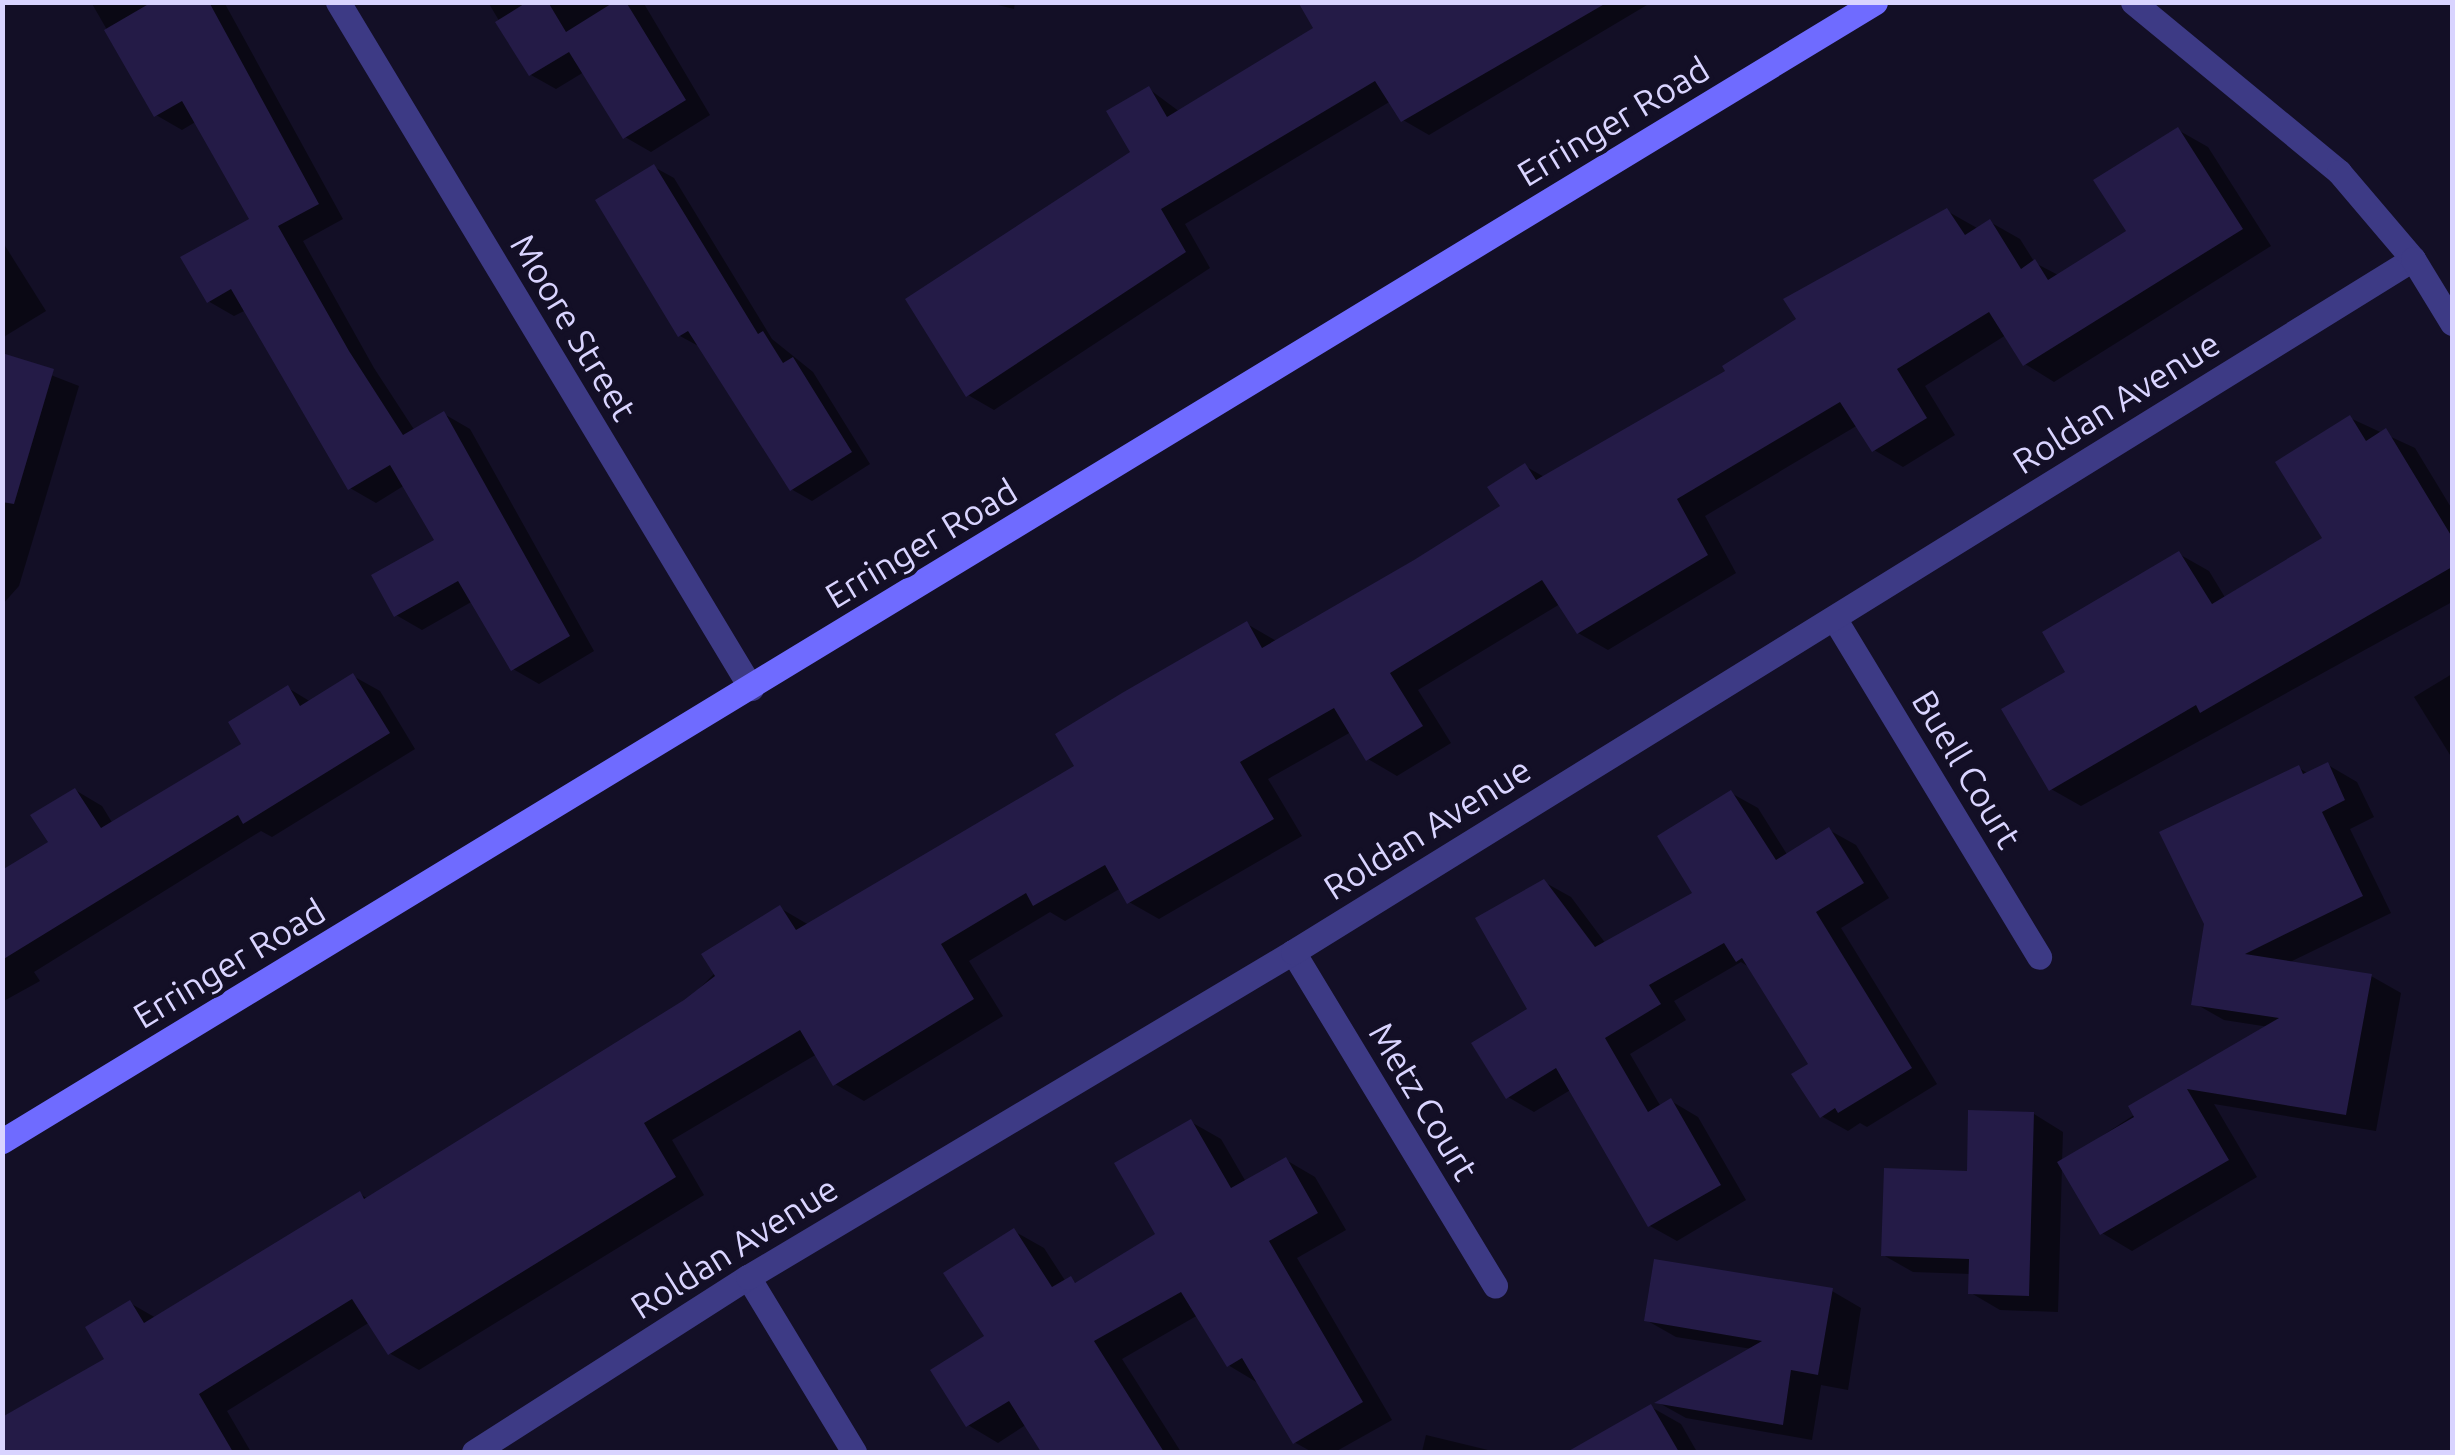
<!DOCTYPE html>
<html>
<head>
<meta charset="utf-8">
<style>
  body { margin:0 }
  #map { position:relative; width:2455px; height:1455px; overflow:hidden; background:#130f26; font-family:Ubuntu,sans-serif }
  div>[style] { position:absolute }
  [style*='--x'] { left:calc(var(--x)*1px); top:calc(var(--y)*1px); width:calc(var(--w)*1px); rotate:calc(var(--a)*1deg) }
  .shadow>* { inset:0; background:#0007 }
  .building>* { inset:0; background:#241b47 }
  .minor>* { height:25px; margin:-12.5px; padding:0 12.5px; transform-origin:12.5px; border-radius:12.5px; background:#3d3a85 }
  .tertiary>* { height:25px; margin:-12.5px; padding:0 12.5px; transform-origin:12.5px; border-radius:12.5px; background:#3d3a85 }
  .secondary>* { height:25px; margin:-12.5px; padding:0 12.5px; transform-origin:12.5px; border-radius:12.5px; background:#6f6bff }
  span { translate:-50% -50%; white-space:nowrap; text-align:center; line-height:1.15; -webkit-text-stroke:8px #130f26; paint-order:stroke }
  .street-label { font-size:35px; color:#d9d4ff }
  .frame { position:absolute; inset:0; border:5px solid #d9d4ff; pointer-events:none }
</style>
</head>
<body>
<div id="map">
  <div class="shadow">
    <div style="clip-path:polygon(91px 2px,224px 2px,343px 219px,303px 241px,374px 368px,415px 431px,444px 414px,470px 429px,594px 651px,539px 684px,513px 669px,473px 601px,422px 630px,396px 615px,438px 541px,405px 485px,376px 503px,350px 488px,246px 310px,234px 316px,208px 301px,252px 220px,197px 121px,182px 130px,156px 115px)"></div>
    <div style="clip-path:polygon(488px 2px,643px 2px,710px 115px,651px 152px,625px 137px,584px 72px,556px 89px,531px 75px)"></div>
    <div style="clip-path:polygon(986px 2px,1015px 2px,1014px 9px)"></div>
    <div style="clip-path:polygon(1400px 2px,1652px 2px,1429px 135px,1403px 120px,1391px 101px,1185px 224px,1210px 268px,994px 410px,968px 395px,1133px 153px,1149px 89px,1180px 112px)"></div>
    <div style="clip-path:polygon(2178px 130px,2208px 147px,2271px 246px,2054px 382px,2025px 364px,2006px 335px,1925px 386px,1955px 435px,1903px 467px,1874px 450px,1858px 425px,1705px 516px,1736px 573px,1608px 650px,1578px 633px,1560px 604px,1418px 690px,1451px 743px,1397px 776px,1368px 759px,1351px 732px,1268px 779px,1302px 836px,1159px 919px,1129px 902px,1121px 888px,1065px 921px,1050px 912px,969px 961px,1003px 1016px,864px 1101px,835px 1084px,817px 1054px,672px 1140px,704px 1195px,419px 1370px,389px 1353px,370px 1322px,227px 1411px,251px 1452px,2px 1452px,2px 1417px,107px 1360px,130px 1303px,156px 1318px,360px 1194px,368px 1199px,686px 1002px,780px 908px,809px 925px,1078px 767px,1247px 624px,1278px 642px,1503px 507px,1525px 466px,1546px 478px,1728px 372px,1947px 211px,1977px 228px,1990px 222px,2020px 239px,2035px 263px,2060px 276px,2129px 232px)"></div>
    <div style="clip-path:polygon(654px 167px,674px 178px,772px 339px,813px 372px,870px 464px,812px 501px,791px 489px,702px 348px,680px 336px)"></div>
    <div style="clip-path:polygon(2px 241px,46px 311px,2px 338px)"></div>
    <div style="clip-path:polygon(2px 356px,79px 386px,19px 586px,2px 605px)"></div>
    <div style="clip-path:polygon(2350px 418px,2415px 448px,2452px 509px,2452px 602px,2081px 806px,2051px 789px,2068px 673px,2179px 554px,2209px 571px,2226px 599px,2326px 539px)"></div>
    <div style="clip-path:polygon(2452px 674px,2452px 758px,2414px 697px)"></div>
    <div style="clip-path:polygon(353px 676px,380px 691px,415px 749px,272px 837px,261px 831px,34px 972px,40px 981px,2px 1002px,2px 873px,51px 843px,75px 790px,102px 806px,113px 824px,245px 744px,288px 688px,311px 702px)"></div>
    <div style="clip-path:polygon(2328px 765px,2357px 782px,2374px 817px,2350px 829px,2391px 913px,2288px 963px,2371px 976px,2401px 993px,2376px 1131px,2214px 1104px,2257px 1177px,2132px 1251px,2102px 1233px,2062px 1166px,2058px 1312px,2000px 1310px,1971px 1293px,1971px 1274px,1913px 1272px,1883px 1255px,2034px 1114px,2063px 1132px,2062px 1162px,2269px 1027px,2224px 1020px,2194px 1003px,2299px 768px,2309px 774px)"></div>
    <div style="clip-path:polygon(1731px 793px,1758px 808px,1788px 856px,1829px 830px,1856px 845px,1889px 898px,1841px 928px,1937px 1084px,1867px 1127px,1860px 1123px,1848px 1131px,1821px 1116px,1811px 1065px,1752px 969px,1741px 962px,1674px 1001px,1686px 1020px,1630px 1054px,1661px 1107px,1671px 1101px,1698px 1117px,1746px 1200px,1677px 1241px,1650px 1226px,1572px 1089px,1534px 1112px,1508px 1097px,1530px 1010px,1544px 882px,1571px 897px,1606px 944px,1696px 894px)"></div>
    <div style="clip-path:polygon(1191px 1122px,1221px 1139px,1246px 1182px,1286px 1160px,1315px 1177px,1346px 1230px,1297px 1258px,1392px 1420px,1335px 1452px,1312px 1452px,1294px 1442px,1258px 1383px,1228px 1365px,1198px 1315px,1122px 1359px,1181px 1452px,1044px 1452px,1027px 1424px,998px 1443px,968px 1425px,1014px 1231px,1044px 1248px,1066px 1282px,1078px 1283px,1158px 1235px)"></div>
    <div style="clip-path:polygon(1832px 1291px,1861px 1308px,1848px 1390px,1821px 1385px,1812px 1440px,1686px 1418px,1659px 1403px,1752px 1349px,1676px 1337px,1646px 1320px)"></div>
    <div style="clip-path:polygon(1651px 1407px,1681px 1424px,1697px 1452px,1572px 1452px)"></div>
    <div style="clip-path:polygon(1426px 1435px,1488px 1450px,1492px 1452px,1422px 1452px)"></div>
  </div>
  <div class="building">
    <div style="clip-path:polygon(152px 2px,209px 2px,319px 204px,278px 226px,349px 351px,403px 435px,444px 411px,570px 636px,511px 671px,458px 581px,394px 617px,371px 575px,434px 540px,390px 465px,348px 490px,231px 289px,207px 303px,180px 257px,249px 219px,182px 101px,154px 117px,104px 30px)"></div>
    <div style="clip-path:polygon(527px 2px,548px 2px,566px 32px,614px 2px,626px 2px,686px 100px,623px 139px,569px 52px,529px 76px,495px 22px)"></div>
    <div style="clip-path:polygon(1298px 2px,1608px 2px,1401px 122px,1375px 81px,1161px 209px,1186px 252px,966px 397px,905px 299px,1130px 152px,1106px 111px,1149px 86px,1167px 117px,1313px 28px)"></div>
    <div style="clip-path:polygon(2178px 127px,2243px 229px,2023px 366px,1989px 312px,1897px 369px,1927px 418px,1872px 452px,1840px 402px,1677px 499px,1708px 555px,1577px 634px,1542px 580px,1390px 673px,1423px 726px,1366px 761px,1334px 708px,1240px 762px,1274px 819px,1127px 904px,1105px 865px,1033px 906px,1026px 893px,941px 944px,974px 999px,833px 1086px,800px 1030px,644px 1123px,676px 1177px,388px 1355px,352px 1299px,199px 1394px,233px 1452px,2px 1452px,2px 1417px,104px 1359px,85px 1327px,130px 1300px,144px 1323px,360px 1191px,364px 1199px,684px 1000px,715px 976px,701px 954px,780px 905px,796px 930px,1074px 766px,1055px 734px,1122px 693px,1247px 621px,1262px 648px,1414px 560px,1500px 506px,1487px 487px,1525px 463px,1536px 480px,1725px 371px,1722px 366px,1796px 319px,1783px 299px,1947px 208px,1965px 235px,1990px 219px,2021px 269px,2035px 259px,2048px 280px,2126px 231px,2093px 180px)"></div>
    <div style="clip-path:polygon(654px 164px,758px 334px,763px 331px,783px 363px,793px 357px,852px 452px,790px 491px,688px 331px,678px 337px,595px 200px)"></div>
    <div style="clip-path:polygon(2px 353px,54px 369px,14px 504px,2px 502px)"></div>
    <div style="clip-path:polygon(2350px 415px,2366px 441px,2386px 428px,2452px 537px,2452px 567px,2200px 713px,2196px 705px,2049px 791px,2001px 709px,2065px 672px,2042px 632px,2179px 551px,2212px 604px,2322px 538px,2275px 462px)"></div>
    <div style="clip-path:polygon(353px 673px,390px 733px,243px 824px,238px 815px,2px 960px,2px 870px,48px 842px,30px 815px,75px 788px,101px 828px,241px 744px,228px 722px,288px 685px,300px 706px)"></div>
    <div style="clip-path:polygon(2328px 762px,2345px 800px,2322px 812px,2363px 896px,2245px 954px,2372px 974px,2346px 1115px,2187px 1089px,2229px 1160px,2100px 1235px,2057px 1162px,2134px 1117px,2128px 1106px,2279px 1018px,2191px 1005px,2204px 924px,2159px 832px,2299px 765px,2303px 774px)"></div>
    <div style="clip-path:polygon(1731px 790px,1776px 860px,1829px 827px,1864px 883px,1816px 912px,1912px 1068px,1838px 1113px,1835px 1108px,1820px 1118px,1791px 1074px,1808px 1064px,1742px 958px,1736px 962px,1724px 943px,1649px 985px,1661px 1004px,1605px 1038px,1648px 1112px,1671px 1098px,1721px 1185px,1648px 1227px,1556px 1068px,1506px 1099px,1471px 1043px,1527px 1009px,1475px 918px,1544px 879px,1595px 947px,1692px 893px,1657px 836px)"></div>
    <div style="clip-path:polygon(1968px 1110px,2034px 1112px,2029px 1296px,1968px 1294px,1969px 1259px,1881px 1256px,1884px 1168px,1967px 1171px)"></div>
    <div style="clip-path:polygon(1191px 1119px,1231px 1188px,1286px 1157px,1318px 1213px,1269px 1241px,1363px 1402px,1293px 1444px,1242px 1358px,1227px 1367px,1181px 1292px,1094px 1341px,1164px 1452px,1041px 1452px,1009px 1401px,966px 1427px,930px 1370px,984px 1336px,943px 1273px,1014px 1228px,1052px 1287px,1071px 1276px,1075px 1283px,1155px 1234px,1114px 1163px)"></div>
    <div style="clip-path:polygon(1654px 1259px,1833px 1288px,1818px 1375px,1791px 1370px,1783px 1425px,1654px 1403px,1762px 1341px,1644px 1321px)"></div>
    <div style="clip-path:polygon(1651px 1404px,1679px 1452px,1567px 1452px)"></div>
  </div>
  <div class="minor">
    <div style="--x:338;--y:2;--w:801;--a:58.95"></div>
    <div style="--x:1834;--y:618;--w:396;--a:58.8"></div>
    <div style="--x:1293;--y:952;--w:390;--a:58.8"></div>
    <div style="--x:748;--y:1277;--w:205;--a:58.8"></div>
    <div style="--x:474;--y:1452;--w:325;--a:-32.6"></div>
    <div style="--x:748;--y:1277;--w:635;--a:-30.81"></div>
    <div style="--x:1293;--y:952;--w:1317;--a:-31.75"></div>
  </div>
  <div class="tertiary">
    <div style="--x:2133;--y:2;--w:267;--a:39.5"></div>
    <div style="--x:2339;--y:172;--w:114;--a:49.6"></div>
    <div style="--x:2413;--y:259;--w:75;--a:58.6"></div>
  </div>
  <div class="secondary">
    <div style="--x:2;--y:1141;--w:2192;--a:-31.3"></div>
  </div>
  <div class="street-label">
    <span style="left:1613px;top:121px;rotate:-31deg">Erringer Road</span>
    <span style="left:574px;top:327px;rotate:59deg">Moore Street</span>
    <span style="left:2116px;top:402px;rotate:-32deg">Roldan Avenue</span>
    <span style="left:921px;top:543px;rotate:-31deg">Erringer Road</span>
    <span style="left:1967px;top:769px;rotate:59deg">Buell Court</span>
    <span style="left:1427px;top:828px;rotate:-32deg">Roldan Avenue</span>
    <span style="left:229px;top:963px;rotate:-31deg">Erringer Road</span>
    <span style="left:1424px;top:1101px;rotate:59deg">Metz Court</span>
    <span style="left:734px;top:1247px;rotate:-32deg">Roldan Avenue</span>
  </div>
  <div class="frame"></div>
</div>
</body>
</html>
